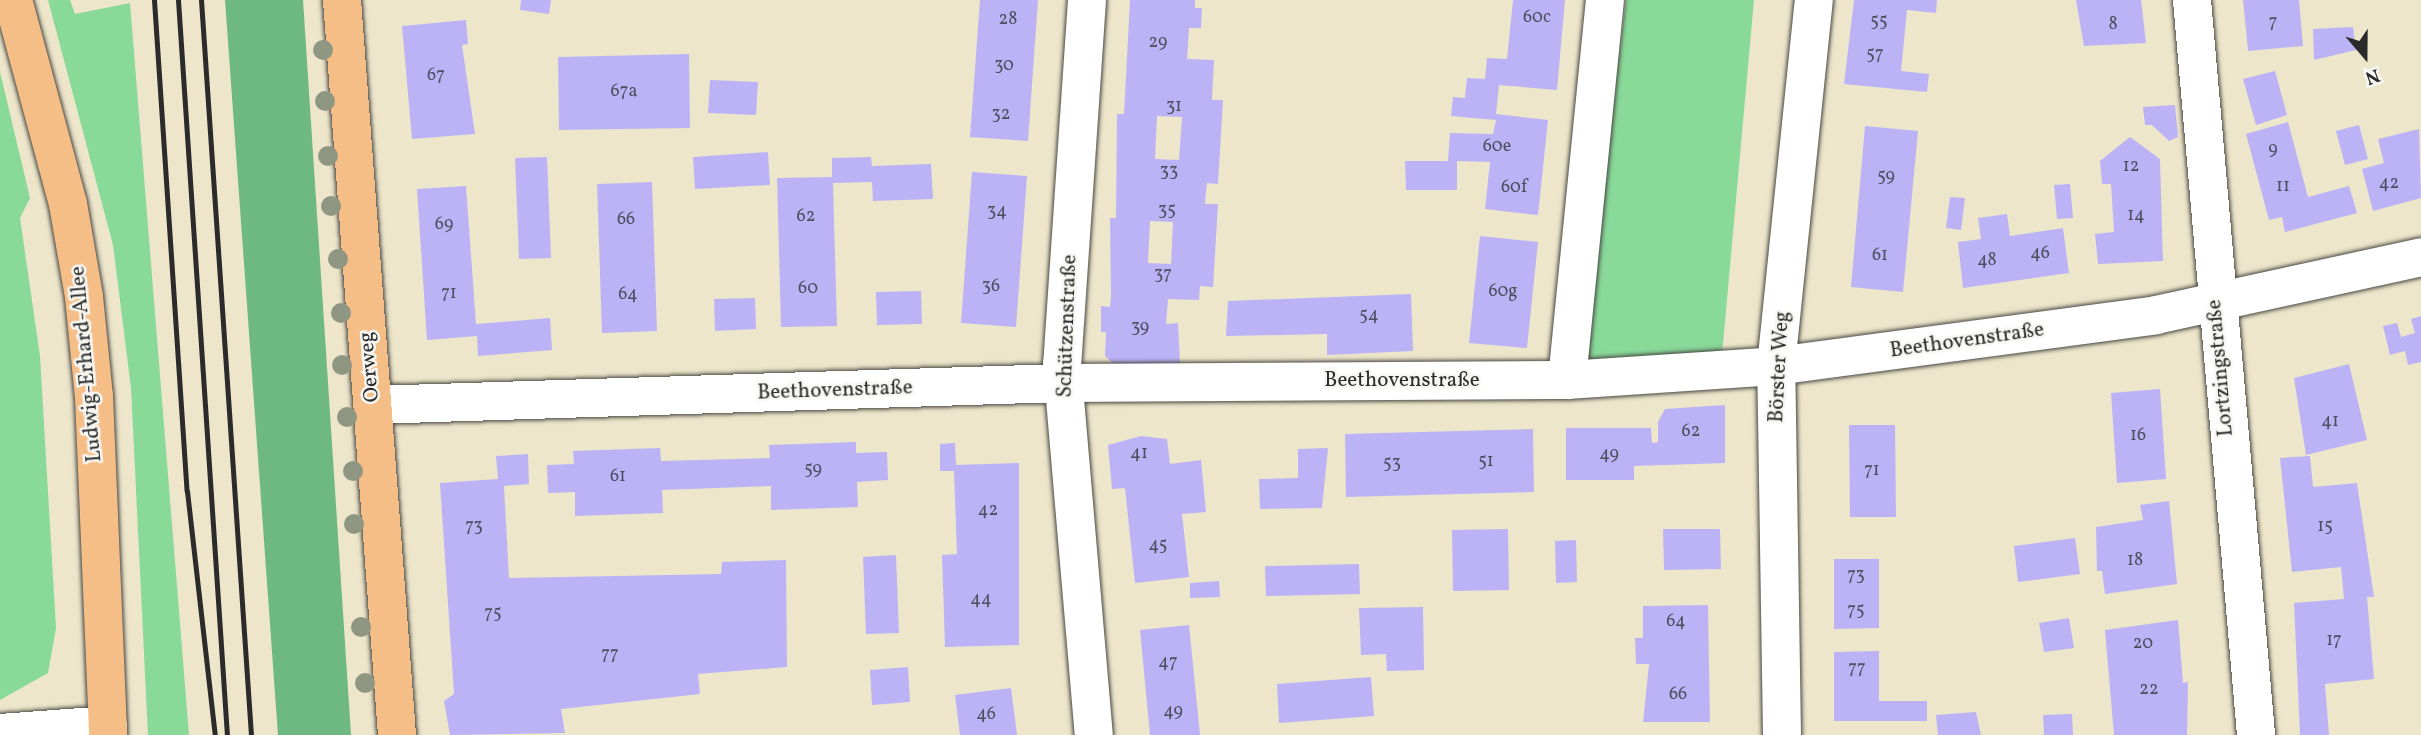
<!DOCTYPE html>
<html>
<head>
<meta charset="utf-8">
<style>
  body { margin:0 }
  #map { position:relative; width:2421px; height:735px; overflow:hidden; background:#ede6cb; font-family:Vollkorn,serif }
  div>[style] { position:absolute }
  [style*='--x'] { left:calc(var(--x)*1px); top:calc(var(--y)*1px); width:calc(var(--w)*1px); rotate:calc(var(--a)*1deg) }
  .green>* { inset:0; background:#89d999 }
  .forest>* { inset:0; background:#6eb981 }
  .building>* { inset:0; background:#bcb3f7 }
  .roads { filter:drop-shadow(0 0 2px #484743) drop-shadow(0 0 2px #484743) }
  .minor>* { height:38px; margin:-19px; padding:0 19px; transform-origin:19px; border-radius:19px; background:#fff }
  .major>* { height:38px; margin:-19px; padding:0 19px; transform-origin:19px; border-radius:19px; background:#f6be87 }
  .rail>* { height:5px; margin:-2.5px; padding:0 2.5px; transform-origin:2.5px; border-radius:2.5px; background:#2b2b2b }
  .trees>* { width:20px; height:20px; margin:-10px; border-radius:50%; background:#8f9782 }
  span { translate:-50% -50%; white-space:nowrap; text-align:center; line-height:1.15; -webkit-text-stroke:5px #f6f6f2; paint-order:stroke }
  .number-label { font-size:18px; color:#4f4d5e }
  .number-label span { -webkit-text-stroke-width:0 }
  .street-label { font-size:21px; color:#2b2b2b }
  .north { position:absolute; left:2330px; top:21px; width:70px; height:70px; -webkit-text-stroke:5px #f6f6f2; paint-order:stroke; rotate:160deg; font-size:19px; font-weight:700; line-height:28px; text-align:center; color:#2b2b2b }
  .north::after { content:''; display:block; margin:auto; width:24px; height:32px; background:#2b2b2b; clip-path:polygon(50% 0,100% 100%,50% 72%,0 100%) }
</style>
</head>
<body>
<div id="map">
  <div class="green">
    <div style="clip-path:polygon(48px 0,70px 0,75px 14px,130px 3px,189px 735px,148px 735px,131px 388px,113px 245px)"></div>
    <div style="clip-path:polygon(1626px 0,1754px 0,1722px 355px,1582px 364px)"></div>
    <div style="clip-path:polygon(0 72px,30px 198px,20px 218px,40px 356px,56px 628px,48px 673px,0 700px)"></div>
  </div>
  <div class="forest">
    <div style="clip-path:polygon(225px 0,303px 0,351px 735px,278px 735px)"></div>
  </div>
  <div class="building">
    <div style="clip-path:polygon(521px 0,551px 0,549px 14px,520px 10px)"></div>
    <div style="clip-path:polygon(980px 0,1038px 0,1028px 141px,970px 137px)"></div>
    <div style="clip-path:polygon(evenodd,1130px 0,1195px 0,1195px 8px,1202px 8px,1201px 28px,1189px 28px,1187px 59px,1214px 60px,1212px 100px,1223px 100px,1218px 184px,1207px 183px,1206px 191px,1205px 204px,1218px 204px,1213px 287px,1200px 286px,1199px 300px,1168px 299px,1166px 324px,1178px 323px,1180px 364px,1114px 364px,1105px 356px,1106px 332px,1101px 332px,1101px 306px,1110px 307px,1111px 296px,1110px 218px,1116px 218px,1117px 114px,1124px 114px,1130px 0,1157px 116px,1182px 117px,1179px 160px,1155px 159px,1157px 116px,1130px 0,1150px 221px,1173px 222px,1171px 264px,1148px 263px,1150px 221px)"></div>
    <div style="clip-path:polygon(1513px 0,1565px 0,1557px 90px,1499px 85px,1496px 114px,1548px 120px,1538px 215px,1485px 209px,1490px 162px,1457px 161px,1457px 190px,1406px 190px,1405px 161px,1448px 161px,1450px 133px,1493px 134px,1496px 120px,1451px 116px,1453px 97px,1465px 98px,1467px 78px,1485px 79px,1487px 58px,1507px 59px)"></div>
    <div style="clip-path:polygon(1854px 0,1937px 0,1936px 13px,1907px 10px,1901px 71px,1929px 74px,1927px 92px,1844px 84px)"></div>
    <div style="clip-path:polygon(2076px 0,2141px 0,2146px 43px,2084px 46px)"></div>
    <div style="clip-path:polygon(2243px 0,2299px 0,2303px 46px,2248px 51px)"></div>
    <div style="clip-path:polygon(466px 20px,468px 44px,462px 45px,475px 134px,412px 139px,402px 26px)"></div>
    <div style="clip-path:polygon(2353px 27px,2356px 50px,2314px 60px,2313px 29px)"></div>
    <div style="clip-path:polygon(689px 54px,690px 128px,559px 130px,558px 57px)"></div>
    <div style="clip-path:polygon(2275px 71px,2287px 115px,2256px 125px,2243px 79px)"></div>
    <div style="clip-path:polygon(710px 80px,758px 82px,756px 115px,708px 113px)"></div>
    <div style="clip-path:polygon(2175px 105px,2178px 137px,2169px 141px,2152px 125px,2145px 125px,2143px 107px)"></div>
    <div style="clip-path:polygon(2288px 122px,2308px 197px,2349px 186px,2357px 213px,2285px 232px,2282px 217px,2269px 220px,2246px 134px)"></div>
    <div style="clip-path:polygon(2359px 125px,2368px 159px,2345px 165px,2336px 131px)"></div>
    <div style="clip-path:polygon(1865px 126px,1918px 131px,1903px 292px,1851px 287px)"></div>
    <div style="clip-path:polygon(2419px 129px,2421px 198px,2373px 211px,2362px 169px,2384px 163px,2378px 139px)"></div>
    <div style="clip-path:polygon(2130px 137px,2160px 159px,2163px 261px,2098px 264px,2095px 234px,2114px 232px,2111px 184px,2102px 184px,2100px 161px)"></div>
    <div style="clip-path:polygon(768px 152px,770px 185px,695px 189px,693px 157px)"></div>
    <div style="clip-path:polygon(547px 157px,551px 258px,519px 259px,515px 158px)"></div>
    <div style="clip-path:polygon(871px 157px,872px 166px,931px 164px,933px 199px,873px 201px,872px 182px,833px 183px,837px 326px,781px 327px,777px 178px,832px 177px,832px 158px)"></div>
    <div style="clip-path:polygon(972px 172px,1027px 176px,1016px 327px,961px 323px)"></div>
    <div style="clip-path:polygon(652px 182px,657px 331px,602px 333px,597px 184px)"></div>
    <div style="clip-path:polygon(2070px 184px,2073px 218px,2057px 219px,2054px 185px)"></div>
    <div style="clip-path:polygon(466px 186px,476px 324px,550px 318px,552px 350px,478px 356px,477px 336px,427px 340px,417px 189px)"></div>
    <div style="clip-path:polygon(1950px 197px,1965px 198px,1961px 230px,1946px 228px)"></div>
    <div style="clip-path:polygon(2007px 214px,2010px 236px,2063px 228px,2069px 273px,1963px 288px,1958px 242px,1981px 239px,1978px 218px)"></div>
    <div style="clip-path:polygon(1480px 236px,1538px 242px,1527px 348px,1469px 343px)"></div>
    <div style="clip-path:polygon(921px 291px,922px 324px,877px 325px,876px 292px)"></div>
    <div style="clip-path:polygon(1411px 294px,1413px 351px,1327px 355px,1327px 334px,1226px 336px,1228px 301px)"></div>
    <div style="clip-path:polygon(755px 298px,756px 329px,715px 331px,714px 299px)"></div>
    <div style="clip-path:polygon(2421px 316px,2421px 362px,2408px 365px,2405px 351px,2390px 355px,2383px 326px,2397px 323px,2401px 337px,2415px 333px,2411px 319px)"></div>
    <div style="clip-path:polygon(2349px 364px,2367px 440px,2306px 455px,2294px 378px)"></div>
    <div style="clip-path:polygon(2160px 389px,2166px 479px,2117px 483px,2111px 393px)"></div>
    <div style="clip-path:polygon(1725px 405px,1725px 463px,1634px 466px,1634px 480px,1566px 480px,1566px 428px,1651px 428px,1652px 443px,1658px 442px,1658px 422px,1665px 409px)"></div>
    <div style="clip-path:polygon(1849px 425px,1895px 425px,1896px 517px,1850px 517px)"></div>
    <div style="clip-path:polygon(1533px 429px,1534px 492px,1346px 497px,1345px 434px)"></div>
    <div style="clip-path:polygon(1141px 436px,1167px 439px,1170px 464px,1201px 460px,1206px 512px,1182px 514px,1189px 577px,1135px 583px,1125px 488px,1112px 489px,1108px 445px)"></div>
    <div style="clip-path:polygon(856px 442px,856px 453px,887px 452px,888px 480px,857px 482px,858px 507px,771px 510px,771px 486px,662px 490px,663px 513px,575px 516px,575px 492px,548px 493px,547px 465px,574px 464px,573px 451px,660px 448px,661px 461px,770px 458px,769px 445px)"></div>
    <div style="clip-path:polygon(955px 443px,956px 465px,1019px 463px,1019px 645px,945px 647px,942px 555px,957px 554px,954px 471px,940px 471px,940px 444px)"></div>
    <div style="clip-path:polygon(1328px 448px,1322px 508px,1260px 509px,1259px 479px,1298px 478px,1298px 449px)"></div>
    <div style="clip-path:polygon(528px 454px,529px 484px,504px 486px,509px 578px,721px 574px,722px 562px,786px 560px,787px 667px,698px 674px,700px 694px,561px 709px,565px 733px,450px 735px,444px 701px,454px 694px,440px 483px,498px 479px,496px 456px)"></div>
    <div style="clip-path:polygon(2310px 456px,2313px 487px,2357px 483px,2374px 597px,2367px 597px,2374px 679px,2325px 684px,2329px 735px,2300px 735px,2294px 603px,2344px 599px,2341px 567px,2292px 572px,2280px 458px)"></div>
    <div style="clip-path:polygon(2169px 501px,2177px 584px,2105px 594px,2102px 571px,2097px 571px,2096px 527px,2143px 520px,2140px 505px)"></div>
    <div style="clip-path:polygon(1508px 529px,1509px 590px,1453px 591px,1452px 530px)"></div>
    <div style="clip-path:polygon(1663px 529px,1720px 529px,1721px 569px,1664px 570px)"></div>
    <div style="clip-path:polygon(2075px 538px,2080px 574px,2018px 582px,2014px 546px)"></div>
    <div style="clip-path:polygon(1576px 540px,1577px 582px,1556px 583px,1555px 541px)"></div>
    <div style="clip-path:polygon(896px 555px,899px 633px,866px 634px,863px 557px)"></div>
    <div style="clip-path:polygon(1834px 559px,1879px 559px,1879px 628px,1834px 629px)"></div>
    <div style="clip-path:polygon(1359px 564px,1360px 594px,1266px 596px,1265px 566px)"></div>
    <div style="clip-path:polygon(1219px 581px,1220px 597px,1190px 598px,1190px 583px)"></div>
    <div style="clip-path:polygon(1708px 605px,1710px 722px,1643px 722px,1649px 664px,1636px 664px,1635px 638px,1643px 638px,1643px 606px)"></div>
    <div style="clip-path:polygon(1423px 607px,1424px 670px,1387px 671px,1386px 654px,1361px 655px,1359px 608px)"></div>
    <div style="clip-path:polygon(2069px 618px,2074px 648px,2044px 652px,2039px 623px)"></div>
    <div style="clip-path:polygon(2178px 620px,2183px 683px,2188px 682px,2187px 735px,2114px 735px,2105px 630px)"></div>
    <div style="clip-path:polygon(1189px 625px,1200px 735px,1150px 735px,1140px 630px)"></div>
    <div style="clip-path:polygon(1879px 651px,1879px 701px,1927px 701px,1927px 721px,1834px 721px,1834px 652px)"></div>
    <div style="clip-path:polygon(908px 667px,910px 702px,872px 705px,870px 670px)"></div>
    <div style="clip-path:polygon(1371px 677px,1374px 716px,1279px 723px,1277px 684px)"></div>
    <div style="clip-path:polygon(1011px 688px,1017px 735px,960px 735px,955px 695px)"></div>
    <div style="clip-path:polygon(1976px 712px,1981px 735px,1938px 735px,1936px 715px)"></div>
    <div style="clip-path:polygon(2072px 714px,2073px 735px,2044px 735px,2043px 715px)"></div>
  </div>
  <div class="roads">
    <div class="minor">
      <div style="--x:1087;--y:0;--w:365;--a:93.9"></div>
      <div style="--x:1062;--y:364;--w:372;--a:85.1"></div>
      <div style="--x:2192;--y:0;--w:738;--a:85.02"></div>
      <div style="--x:1567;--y:380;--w:382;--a:-84.3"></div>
      <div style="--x:373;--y:405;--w:690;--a:-1.83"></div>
      <div style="--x:1063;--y:383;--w:504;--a:-0.34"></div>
      <div style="--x:1567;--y:380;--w:209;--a:-3.8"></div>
      <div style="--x:1776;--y:366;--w:383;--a:-7.6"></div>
      <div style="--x:2156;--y:315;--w:271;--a:-12.3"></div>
      <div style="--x:0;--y:733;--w:108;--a:-4.2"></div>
      <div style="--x:1782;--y:735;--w:369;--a:-90.9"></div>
      <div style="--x:1776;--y:366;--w:368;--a:-84.1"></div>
    </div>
    <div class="major">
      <div style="--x:13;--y:0;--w:211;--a:74.9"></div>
      <div style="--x:68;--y:204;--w:94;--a:80.2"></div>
      <div style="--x:84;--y:297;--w:100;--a:84.3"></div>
      <div style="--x:94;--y:397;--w:338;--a:87.6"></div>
      <div style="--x:342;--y:0;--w:737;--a:85.72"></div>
    </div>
  </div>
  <div class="rail">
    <div style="--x:154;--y:0;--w:492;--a:86.2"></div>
    <div style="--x:187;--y:491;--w:246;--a:83.5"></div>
    <div style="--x:178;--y:0;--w:737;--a:86.19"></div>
    <div style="--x:201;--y:0;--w:737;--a:86.11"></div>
  </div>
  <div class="trees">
    <div style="left:323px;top:50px"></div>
    <div style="left:325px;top:101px"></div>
    <div style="left:328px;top:156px"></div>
    <div style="left:331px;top:206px"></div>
    <div style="left:338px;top:259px"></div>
    <div style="left:341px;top:313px"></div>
    <div style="left:342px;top:365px"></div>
    <div style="left:347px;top:417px"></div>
    <div style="left:353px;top:471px"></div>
    <div style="left:354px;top:524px"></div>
    <div style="left:361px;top:627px"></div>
    <div style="left:365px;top:683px"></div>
  </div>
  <div class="number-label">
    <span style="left:1537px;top:18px">60c</span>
    <span style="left:1008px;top:20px">28</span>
    <span style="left:1879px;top:22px">55</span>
    <span style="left:2273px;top:23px">7</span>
    <span style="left:2113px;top:25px">8</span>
    <span style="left:1158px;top:43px">29</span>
    <span style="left:1875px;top:55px">57</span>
    <span style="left:1004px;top:66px">30</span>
    <span style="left:436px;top:76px">67</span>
    <span style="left:624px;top:92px">67a</span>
    <span style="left:1174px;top:107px">31</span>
    <span style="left:1001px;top:115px">32</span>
    <span style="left:1497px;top:147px">60e</span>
    <span style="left:2273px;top:150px">9</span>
    <span style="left:2131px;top:167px">12</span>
    <span style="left:1169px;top:172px">33</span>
    <span style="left:1886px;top:177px">59</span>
    <span style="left:2389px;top:184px">42</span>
    <span style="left:2283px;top:187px">11</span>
    <span style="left:1514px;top:188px">60f</span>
    <span style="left:1167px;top:211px">35</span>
    <span style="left:997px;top:212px">34</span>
    <span style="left:2136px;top:216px">14</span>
    <span style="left:806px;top:217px">62</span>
    <span style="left:626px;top:220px">66</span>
    <span style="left:444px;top:225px">69</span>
    <span style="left:2040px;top:254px">46</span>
    <span style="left:1880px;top:256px">61</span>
    <span style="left:1987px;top:261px">48</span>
    <span style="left:1163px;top:275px">37</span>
    <span style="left:991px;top:287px">36</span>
    <span style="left:808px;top:289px">60</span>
    <span style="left:1503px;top:292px">60g</span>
    <span style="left:449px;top:294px">71</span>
    <span style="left:628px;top:295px">64</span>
    <span style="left:1369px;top:316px">54</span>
    <span style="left:1140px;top:328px">39</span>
    <span style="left:2330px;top:422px">41</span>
    <span style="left:1691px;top:432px">62</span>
    <span style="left:2138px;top:436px">16</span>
    <span style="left:1139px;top:454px">41</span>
    <span style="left:1609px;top:455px">49</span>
    <span style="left:1486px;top:462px">51</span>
    <span style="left:1392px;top:464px">53</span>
    <span style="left:813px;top:470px">59</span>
    <span style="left:1872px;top:471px">71</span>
    <span style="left:618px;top:477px">61</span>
    <span style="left:988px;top:511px">42</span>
    <span style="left:474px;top:527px">73</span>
    <span style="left:2325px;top:527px">15</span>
    <span style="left:1158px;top:546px">45</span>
    <span style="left:2135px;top:561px">18</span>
    <span style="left:1856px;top:576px">73</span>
    <span style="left:981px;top:600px">44</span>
    <span style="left:1856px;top:611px">75</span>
    <span style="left:493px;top:614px">75</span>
    <span style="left:1676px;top:622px">64</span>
    <span style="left:2334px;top:641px">17</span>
    <span style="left:2143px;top:644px">20</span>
    <span style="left:610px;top:655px">77</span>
    <span style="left:1168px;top:663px">47</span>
    <span style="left:1857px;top:669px">77</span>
    <span style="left:2149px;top:690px">22</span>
    <span style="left:1678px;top:695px">66</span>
    <span style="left:1173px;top:712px">49</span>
    <span style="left:986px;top:715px">46</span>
  </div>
  <div class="street-label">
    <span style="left:1068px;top:326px;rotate:-88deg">Schützenstraße</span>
    <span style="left:1967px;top:341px;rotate:-8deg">Beethovenstraße</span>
    <span style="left:87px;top:364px;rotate:-95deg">Ludwig-Erhard-Allee</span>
    <span style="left:370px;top:367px;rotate:-95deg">Oerweg</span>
    <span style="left:1780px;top:367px;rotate:-87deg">Börster Weg</span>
    <span style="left:2221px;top:368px;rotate:-95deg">Lortzingstraße</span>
    <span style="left:1402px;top:381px">Beethovenstraße</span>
    <span style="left:835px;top:391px;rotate:-2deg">Beethovenstraße</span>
  </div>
  <div class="north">N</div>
</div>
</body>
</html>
